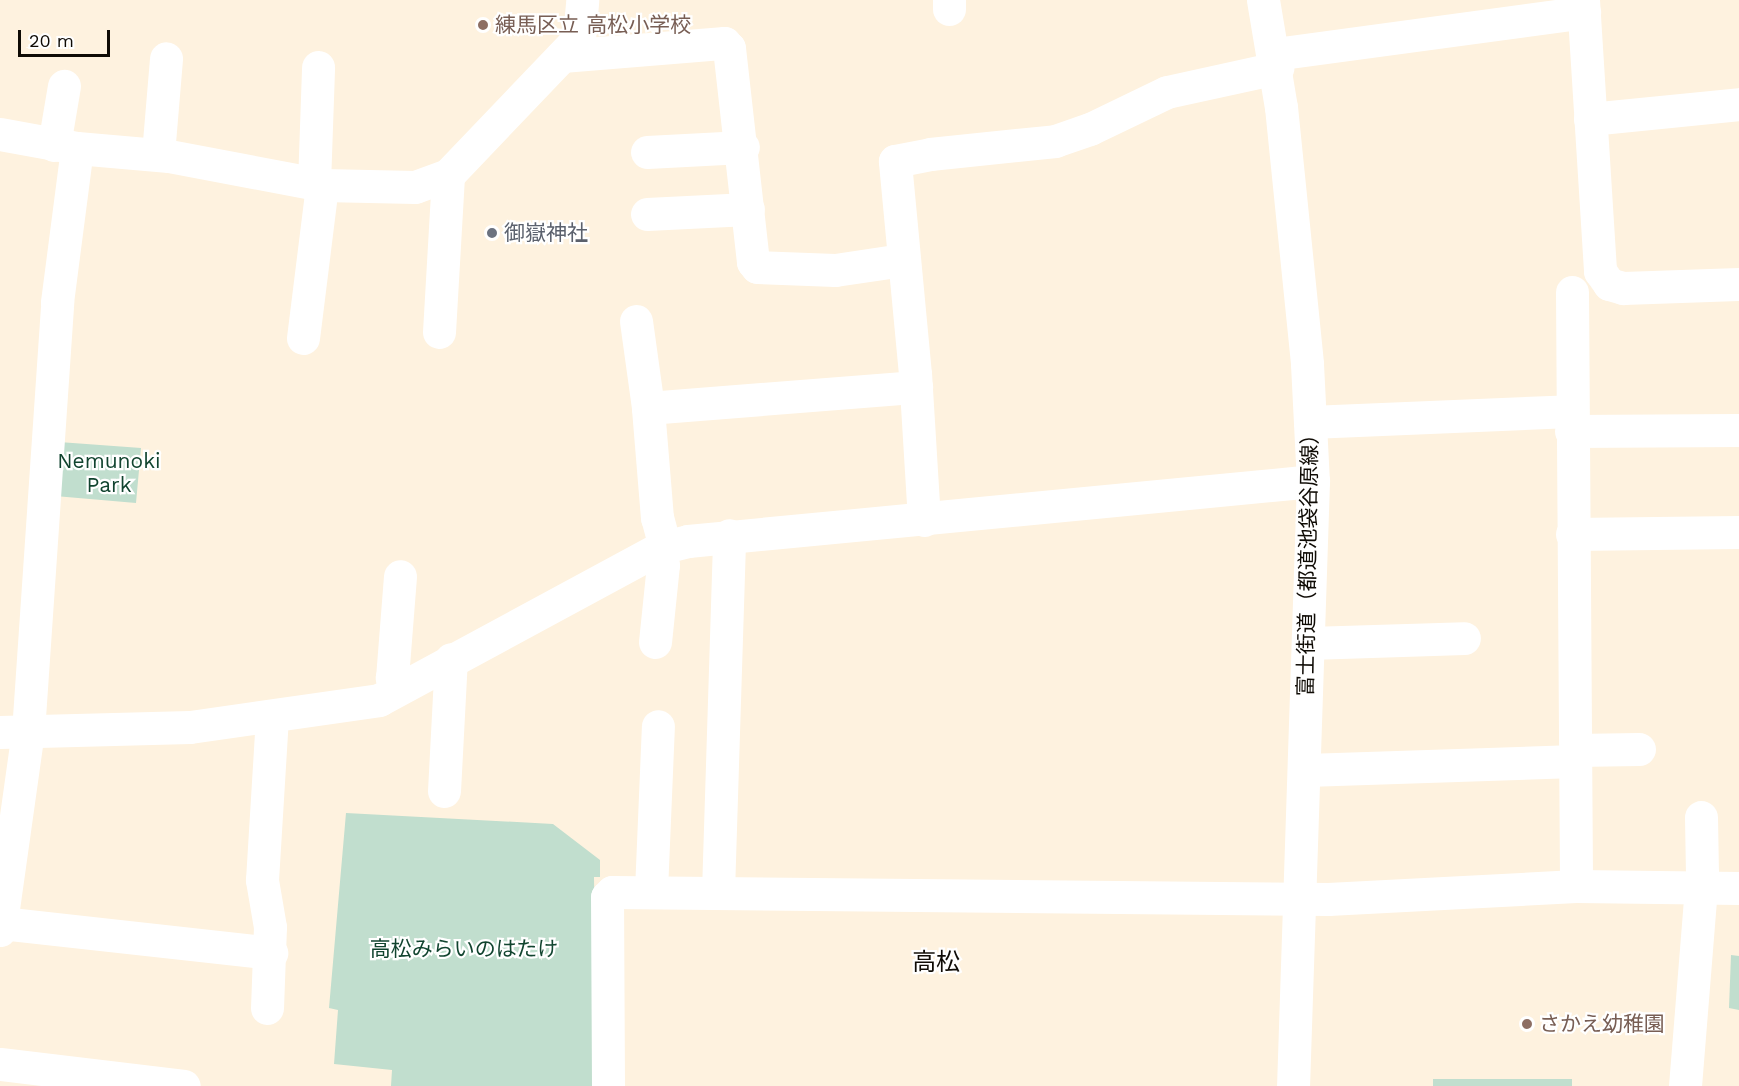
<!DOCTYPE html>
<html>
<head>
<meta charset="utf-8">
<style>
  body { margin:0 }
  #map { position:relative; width:1739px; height:1086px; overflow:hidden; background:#fef2df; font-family:"Work Sans","Noto Sans JP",sans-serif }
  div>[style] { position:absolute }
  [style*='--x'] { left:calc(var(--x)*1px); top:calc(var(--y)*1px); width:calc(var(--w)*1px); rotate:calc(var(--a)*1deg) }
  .green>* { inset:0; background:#c1dece }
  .minor>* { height:33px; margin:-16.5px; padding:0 16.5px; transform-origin:16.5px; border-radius:16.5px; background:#fff }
  .major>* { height:33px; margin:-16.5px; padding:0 16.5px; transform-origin:16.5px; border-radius:16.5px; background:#fff }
  .dots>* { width:16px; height:16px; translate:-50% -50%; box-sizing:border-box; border:3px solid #fff; border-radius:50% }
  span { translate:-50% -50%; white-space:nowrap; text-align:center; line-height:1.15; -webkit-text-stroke:4.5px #fff; paint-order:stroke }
  .education-label { font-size:21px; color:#785e54 }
  .left { translate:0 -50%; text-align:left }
  .worship-label { font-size:21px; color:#5b616d }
  .park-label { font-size:21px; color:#11442f }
  .street-label { font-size:21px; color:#0f0b05 }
  .quarter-label { font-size:24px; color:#0f0b05 }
  .scale { position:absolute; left:18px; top:30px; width:92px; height:27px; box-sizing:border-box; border:3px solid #0f0b05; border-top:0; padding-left:8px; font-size:18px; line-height:21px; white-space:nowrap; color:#0f0b05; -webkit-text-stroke:4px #fff; paint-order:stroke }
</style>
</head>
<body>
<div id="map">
  <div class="green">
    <div style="clip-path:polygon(59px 442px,141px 448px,136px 503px,55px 496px)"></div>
    <div style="clip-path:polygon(346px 813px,553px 824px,600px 860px,600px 877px,594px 877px,597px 1086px,391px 1086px,392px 1070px,334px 1064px,338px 1010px,329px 1008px)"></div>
    <div style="clip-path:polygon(1731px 955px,1739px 956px,1739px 1010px,1729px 1008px)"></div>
    <div style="clip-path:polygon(1433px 1079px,1572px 1079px,1572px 1086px,1433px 1086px)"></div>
  </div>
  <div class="minor">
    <div style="--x:949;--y:0;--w:9;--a:90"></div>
    <div style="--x:1583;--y:0;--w:272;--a:86.4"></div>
    <div style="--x:1600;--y:271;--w:16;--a:55"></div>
    <div style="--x:1609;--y:284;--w:15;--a:16"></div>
    <div style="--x:1623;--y:288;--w:116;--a:-2"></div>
    <div style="--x:1275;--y:54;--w:312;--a:-7.7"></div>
    <div style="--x:562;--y:56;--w:163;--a:-4.6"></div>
    <div style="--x:724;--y:43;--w:7;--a:45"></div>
    <div style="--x:729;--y:48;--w:215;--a:83.6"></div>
    <div style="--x:753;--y:262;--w:6;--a:51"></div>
    <div style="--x:757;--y:267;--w:78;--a:2.2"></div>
    <div style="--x:835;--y:270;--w:69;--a:-8.4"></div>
    <div style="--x:1590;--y:119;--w:150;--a:-5.7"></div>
    <div style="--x:0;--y:134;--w:78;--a:10.3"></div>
    <div style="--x:77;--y:148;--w:92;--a:5"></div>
    <div style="--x:169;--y:156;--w:156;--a:10.7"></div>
    <div style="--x:322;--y:185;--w:93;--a:1.2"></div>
    <div style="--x:415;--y:187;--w:35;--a:-20"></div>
    <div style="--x:448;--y:175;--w:190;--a:-46.3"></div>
    <div style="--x:579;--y:38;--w:38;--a:-85"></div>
    <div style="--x:54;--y:145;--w:60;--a:-80.4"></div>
    <div style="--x:647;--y:152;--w:96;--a:-3"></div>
    <div style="--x:158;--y:154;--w:96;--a:-85.2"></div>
    <div style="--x:314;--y:184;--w:117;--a:-88"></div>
    <div style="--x:647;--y:214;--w:101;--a:-2.8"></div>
    <div style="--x:1572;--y:292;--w:594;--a:89.61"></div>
    <div style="--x:636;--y:321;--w:88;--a:82.1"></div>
    <div style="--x:439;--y:332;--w:157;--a:-86.7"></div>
    <div style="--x:303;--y:338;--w:154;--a:-82.9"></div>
    <div style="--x:1310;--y:422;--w:260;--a:-2.4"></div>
    <div style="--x:1571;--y:431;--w:168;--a:-0.3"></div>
    <div style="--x:924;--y:520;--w:146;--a:-93.5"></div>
    <div style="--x:915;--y:374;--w:214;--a:-95.4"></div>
    <div style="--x:895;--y:161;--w:36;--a:-11"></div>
    <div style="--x:930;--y:154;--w:126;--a:-5.9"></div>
    <div style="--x:1055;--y:141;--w:37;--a:-19"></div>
    <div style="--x:1090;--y:129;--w:85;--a:-25.7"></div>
    <div style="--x:1167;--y:92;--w:113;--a:-12.3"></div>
    <div style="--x:1572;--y:534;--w:167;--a:-0.7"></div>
    <div style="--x:665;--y:547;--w:30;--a:-105"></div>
    <div style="--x:657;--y:518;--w:110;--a:-94.7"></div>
    <div style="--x:648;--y:408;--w:269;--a:-4.5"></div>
    <div style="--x:655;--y:642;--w:77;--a:-84.1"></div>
    <div style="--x:663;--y:565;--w:17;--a:-100"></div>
    <div style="--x:1309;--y:643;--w:155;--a:-1.8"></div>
    <div style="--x:398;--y:689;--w:13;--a:-119"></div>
    <div style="--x:392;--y:678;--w:102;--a:-85.5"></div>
    <div style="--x:0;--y:732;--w:190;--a:-1.5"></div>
    <div style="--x:190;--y:727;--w:191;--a:-8.1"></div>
    <div style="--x:379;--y:700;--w:319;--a:-28.4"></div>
    <div style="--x:660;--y:548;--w:29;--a:-14"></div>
    <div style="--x:688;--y:541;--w:628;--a:-5.48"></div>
    <div style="--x:1575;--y:750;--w:64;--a:-0.9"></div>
    <div style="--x:1306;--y:770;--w:269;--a:-1.9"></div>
    <div style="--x:444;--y:791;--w:132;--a:-87"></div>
    <div style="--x:651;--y:891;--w:165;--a:-87.6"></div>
    <div style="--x:718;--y:892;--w:357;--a:-88.2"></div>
    <div style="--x:1;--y:923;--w:272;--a:6.3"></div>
    <div style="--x:0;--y:930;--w:200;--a:-82"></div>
    <div style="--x:28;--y:732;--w:431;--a:-86.1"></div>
    <div style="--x:57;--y:302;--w:155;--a:-82.6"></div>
    <div style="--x:267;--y:1008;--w:81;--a:-87.9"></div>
    <div style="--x:270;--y:927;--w:48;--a:-99.7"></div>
    <div style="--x:262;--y:880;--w:163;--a:-86.5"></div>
    <div style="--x:0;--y:1064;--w:185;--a:6.8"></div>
    <div style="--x:608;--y:1086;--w:189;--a:-90.3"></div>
    <div style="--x:607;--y:897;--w:7;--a:-45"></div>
    <div style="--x:612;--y:892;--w:716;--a:0.56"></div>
    <div style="--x:1328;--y:899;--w:248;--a:-3"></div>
    <div style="--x:1576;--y:886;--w:163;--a:0.7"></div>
    <div style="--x:1685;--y:1086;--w:213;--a:-85.4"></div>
    <div style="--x:1702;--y:874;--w:57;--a:-91"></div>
  </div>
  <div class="major">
    <div style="--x:1263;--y:0;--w:109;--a:80.5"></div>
    <div style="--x:1281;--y:107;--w:258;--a:84.2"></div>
    <div style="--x:1307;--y:364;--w:117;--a:87.1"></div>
    <div style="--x:1313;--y:481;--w:605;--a:91.89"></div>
  </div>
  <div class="dots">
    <div style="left:483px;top:25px;background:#8d6e63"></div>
    <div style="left:492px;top:233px;background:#6b7280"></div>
    <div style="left:1527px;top:1024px;background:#8d6e63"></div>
  </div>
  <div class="education-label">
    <span class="left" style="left:495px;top:25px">練馬区立 高松小学校</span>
    <span class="left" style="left:1539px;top:1024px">さかえ幼稚園</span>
  </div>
  <div class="worship-label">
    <span class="left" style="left:504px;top:233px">御嶽神社</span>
  </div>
  <div class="park-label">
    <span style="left:109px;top:473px">Nemunoki<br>Park</span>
    <span style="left:464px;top:949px">高松みらいのはたけ</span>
  </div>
  <div class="street-label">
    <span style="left:1308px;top:560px;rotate:-89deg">富士街道（都道池袋谷原線）</span>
  </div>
  <div class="quarter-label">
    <span style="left:936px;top:963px">高松</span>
  </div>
  <div class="scale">20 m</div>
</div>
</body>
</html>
